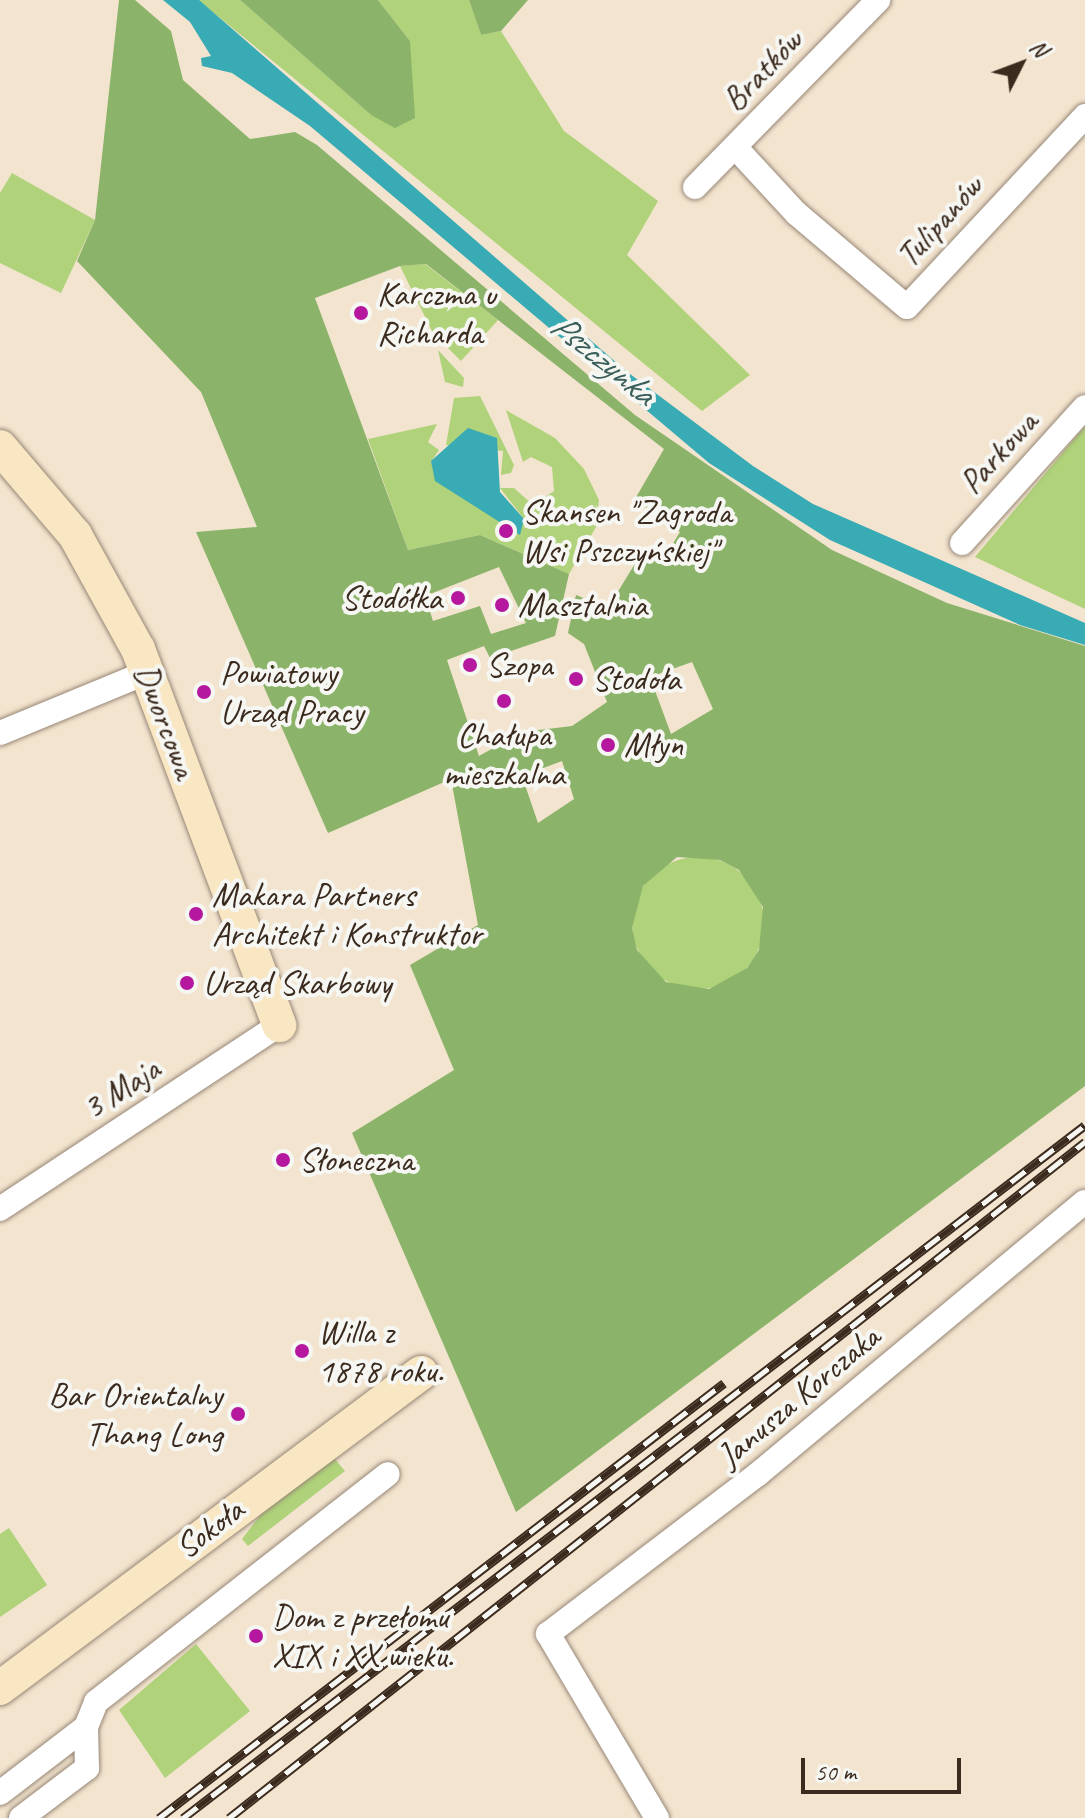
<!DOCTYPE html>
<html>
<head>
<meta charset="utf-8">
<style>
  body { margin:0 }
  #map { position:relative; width:1085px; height:1818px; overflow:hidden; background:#f3e4cf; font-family:Caveat,sans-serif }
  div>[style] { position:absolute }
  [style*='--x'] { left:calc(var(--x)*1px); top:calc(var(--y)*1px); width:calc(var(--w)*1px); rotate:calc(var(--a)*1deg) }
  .green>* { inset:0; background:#afd27a }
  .round { border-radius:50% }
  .forest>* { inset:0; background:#8bb46a }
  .water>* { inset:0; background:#39abb4 }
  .roads { filter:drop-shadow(0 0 2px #978776) drop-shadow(0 0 2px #978776) }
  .street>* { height:24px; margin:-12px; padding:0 12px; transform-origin:12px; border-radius:12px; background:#fff }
  .secondary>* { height:34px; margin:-17px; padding:0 17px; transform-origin:17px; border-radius:17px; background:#f9e7c3 }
  .rail>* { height:9px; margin-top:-4.5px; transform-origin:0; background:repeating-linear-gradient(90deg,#f6f6f2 0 18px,#3b2a1e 0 36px); box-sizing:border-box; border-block:2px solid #3b2a1e }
  .dots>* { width:22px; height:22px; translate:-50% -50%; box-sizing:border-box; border:4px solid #f6f6f2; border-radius:50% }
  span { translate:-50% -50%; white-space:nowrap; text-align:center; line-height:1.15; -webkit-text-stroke:8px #f6f6f2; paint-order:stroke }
  .street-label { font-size:34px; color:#3b2a1e }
  .poi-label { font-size:34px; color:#3b2a1e }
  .left { translate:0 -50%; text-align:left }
  .right { translate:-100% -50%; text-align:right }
  .water-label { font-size:36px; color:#3a5e5a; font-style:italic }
  .north { position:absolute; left:981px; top:24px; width:80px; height:80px; -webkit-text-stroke:6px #f6f6f2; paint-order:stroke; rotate:48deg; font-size:22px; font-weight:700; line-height:32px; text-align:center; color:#3b2a1e }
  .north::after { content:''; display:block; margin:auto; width:28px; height:36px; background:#3b2a1e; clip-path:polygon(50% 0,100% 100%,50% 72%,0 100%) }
  .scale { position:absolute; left:801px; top:1758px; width:160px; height:36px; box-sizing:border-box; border:4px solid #3b2a1e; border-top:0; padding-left:10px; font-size:24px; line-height:28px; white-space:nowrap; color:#3b2a1e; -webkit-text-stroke:6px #f6f6f2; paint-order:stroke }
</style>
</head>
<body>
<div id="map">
  <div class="green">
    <div style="clip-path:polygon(198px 0,240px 0,371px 115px,410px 41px,378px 0,469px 0,481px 35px,501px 31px,564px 131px,658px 201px,627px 255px,750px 375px,702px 411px)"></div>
    <div style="clip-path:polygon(12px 173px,95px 220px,61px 293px,0 263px,0 193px)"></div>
    <div style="clip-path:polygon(425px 264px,498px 320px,461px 361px,433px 333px,400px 266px)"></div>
    <div style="clip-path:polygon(438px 350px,464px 378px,463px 387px,445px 382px)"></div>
    <div style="clip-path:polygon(480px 396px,514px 465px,511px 473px,501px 475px,503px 451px,446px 445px,454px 398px)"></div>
    <div style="clip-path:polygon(506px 410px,555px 438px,584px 469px,599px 500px,596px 527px,569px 574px,480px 535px,408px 550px,368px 439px,437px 424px,428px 442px,439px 450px,431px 462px,524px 519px,500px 488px,514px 488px,533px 505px,554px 491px,552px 467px,531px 457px,523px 462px)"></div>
    <div style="clip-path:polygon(1085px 426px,1085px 609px,975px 557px)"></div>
    <div class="round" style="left:632px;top:857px;width:132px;height:132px"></div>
    <div style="clip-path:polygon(334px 1458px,345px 1471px,248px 1546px,242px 1539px,261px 1514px)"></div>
    <div style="clip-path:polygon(9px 1528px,47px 1585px,0 1617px,0 1534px)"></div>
    <div style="clip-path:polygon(196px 1644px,250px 1711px,165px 1778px,119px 1710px)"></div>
  </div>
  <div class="forest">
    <div style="clip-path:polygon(evenodd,119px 0,135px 0,171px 31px,183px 80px,250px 139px,295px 132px,317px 145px,635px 415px,832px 550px,947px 603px,1085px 646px,1085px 1086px,516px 1512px,352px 1133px,454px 1070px,410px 965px,478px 925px,451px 779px,328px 833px,196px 532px,257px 527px,201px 392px,77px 261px,95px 220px,119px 0,426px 264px,664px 449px,635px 499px,680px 532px,661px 563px,642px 552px,608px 608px,576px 595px,568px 633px,584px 644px,607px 702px,572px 726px,522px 732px,479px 756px,447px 660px,484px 646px,490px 658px,555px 636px,569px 574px,480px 535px,408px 550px,315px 298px,400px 266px,426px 264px,119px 0,499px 567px,526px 623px,491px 634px,480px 606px,433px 621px,425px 596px,499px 567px,119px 0,692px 662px,713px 709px,671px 734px,650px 677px,692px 662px,119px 0,562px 761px,574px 799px,538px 823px,522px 776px,562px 761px,119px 0,677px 857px,720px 860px,739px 870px,763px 907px,759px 950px,747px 968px,709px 989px,666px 982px,637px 950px,632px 928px,643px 886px,677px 857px)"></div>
    <div style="clip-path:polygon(240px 0,378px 0,410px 41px,415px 118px,395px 128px,371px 115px)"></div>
    <div style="clip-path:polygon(469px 0,528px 0,501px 31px,481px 35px)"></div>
  </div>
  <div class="water">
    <div style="clip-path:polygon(163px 0,199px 0,626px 371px,753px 466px,813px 504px,1085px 623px,1085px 645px,1020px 625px,830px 540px,709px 463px,310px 126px,232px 73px,202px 66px,201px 58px,211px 56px,190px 22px)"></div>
    <div style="clip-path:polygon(468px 428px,497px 438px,500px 492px,524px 519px,520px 535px,435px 481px,431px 461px)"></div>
  </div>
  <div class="roads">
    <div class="street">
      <div style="--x:735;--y:147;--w:90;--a:47.3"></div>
      <div style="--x:796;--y:213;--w:145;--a:40.3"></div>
      <div style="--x:907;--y:307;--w:261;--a:-47"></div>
      <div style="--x:695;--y:187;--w:262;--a:-45.6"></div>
      <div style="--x:962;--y:543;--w:183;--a:-47.9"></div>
      <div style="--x:0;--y:733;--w:160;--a:-22.4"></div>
      <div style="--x:0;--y:1209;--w:334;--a:-33.4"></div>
      <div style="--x:0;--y:1793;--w:108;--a:-37.5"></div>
      <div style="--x:86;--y:1727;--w:27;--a:-68"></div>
      <div style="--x:96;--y:1702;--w:370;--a:-38"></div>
      <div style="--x:21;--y:1818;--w:83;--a:-37.1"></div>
      <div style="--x:87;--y:1768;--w:41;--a:-91.4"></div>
      <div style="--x:657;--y:1818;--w:214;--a:-120.6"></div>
      <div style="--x:548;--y:1634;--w:264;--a:-37.3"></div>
      <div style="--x:758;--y:1474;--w:425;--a:-39.8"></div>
    </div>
    <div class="secondary">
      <div style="--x:0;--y:447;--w:116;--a:49.6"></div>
      <div style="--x:75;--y:535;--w:130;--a:61.1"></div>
      <div style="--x:138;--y:649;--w:402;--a:69.4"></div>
      <div style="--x:0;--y:1688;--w:526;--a:-36.8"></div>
    </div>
  </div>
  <div class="rail">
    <div style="--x:159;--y:1818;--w:713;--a:-37.59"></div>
    <div style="--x:183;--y:1818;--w:1137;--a:-37.53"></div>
    <div style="--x:229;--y:1818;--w:1091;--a:-38.3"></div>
  </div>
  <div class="dots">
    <div style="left:361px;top:313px;background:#b5179e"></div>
    <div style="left:506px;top:531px;background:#b5179e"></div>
    <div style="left:458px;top:598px;background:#b5179e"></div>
    <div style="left:502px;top:605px;background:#b5179e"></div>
    <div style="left:470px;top:665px;background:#b5179e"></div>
    <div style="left:576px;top:679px;background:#b5179e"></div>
    <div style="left:204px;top:692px;background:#b5179e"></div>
    <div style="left:504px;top:701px;background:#b5179e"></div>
    <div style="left:608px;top:745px;background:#b5179e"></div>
    <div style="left:196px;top:914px;background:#b5179e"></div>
    <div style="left:187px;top:983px;background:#b5179e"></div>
    <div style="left:283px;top:1160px;background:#b5179e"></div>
    <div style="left:302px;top:1351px;background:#b5179e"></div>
    <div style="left:238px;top:1414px;background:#b5179e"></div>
    <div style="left:256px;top:1636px;background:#b5179e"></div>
  </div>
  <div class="street-label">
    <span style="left:762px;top:70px;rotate:-46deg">Bratków</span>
    <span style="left:939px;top:221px;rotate:-48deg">Tulipanów</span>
    <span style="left:998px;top:452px;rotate:-48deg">Parkowa</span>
    <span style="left:166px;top:721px;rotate:69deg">Dworcowa</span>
    <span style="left:121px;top:1088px;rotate:-33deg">3 Maja</span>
    <span style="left:798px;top:1396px;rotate:-40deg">Janusza Korczaka</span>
    <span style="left:209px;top:1528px;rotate:-37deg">Sokoła</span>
  </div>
  <div class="poi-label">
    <span class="left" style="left:377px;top:313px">Karczma u<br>Richarda</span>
    <span class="left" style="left:522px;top:531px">Skansen "Zagroda<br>Wsi Pszczyńskiej"</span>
    <span class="right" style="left:442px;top:598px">Stodółka</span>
    <span class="left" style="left:518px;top:605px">Masztalnia</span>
    <span class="left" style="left:486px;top:665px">Szopa</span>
    <span class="left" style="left:220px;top:692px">Powiatowy<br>Urząd Pracy</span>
    <span class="left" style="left:592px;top:679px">Stodoła</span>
    <span style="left:504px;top:754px">Chałupa<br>mieszkalna</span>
    <span class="left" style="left:624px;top:745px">Młyn</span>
    <span class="left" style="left:212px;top:914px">Makara Partners<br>Architekt i Konstruktor</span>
    <span class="left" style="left:203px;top:983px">Urząd Skarbowy</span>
    <span class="left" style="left:299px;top:1160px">Słoneczna</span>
    <span class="left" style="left:318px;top:1351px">Willa z<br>1878 roku.</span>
    <span class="right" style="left:222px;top:1414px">Bar Orientalny<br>Thang Long</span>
    <span class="left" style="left:272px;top:1636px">Dom z przełomu<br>XIX i XX wieku.</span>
  </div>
  <div class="water-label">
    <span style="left:603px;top:359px;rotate:39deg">Pszczynka</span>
  </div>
  <div class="north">N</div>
  <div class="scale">50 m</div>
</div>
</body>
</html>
